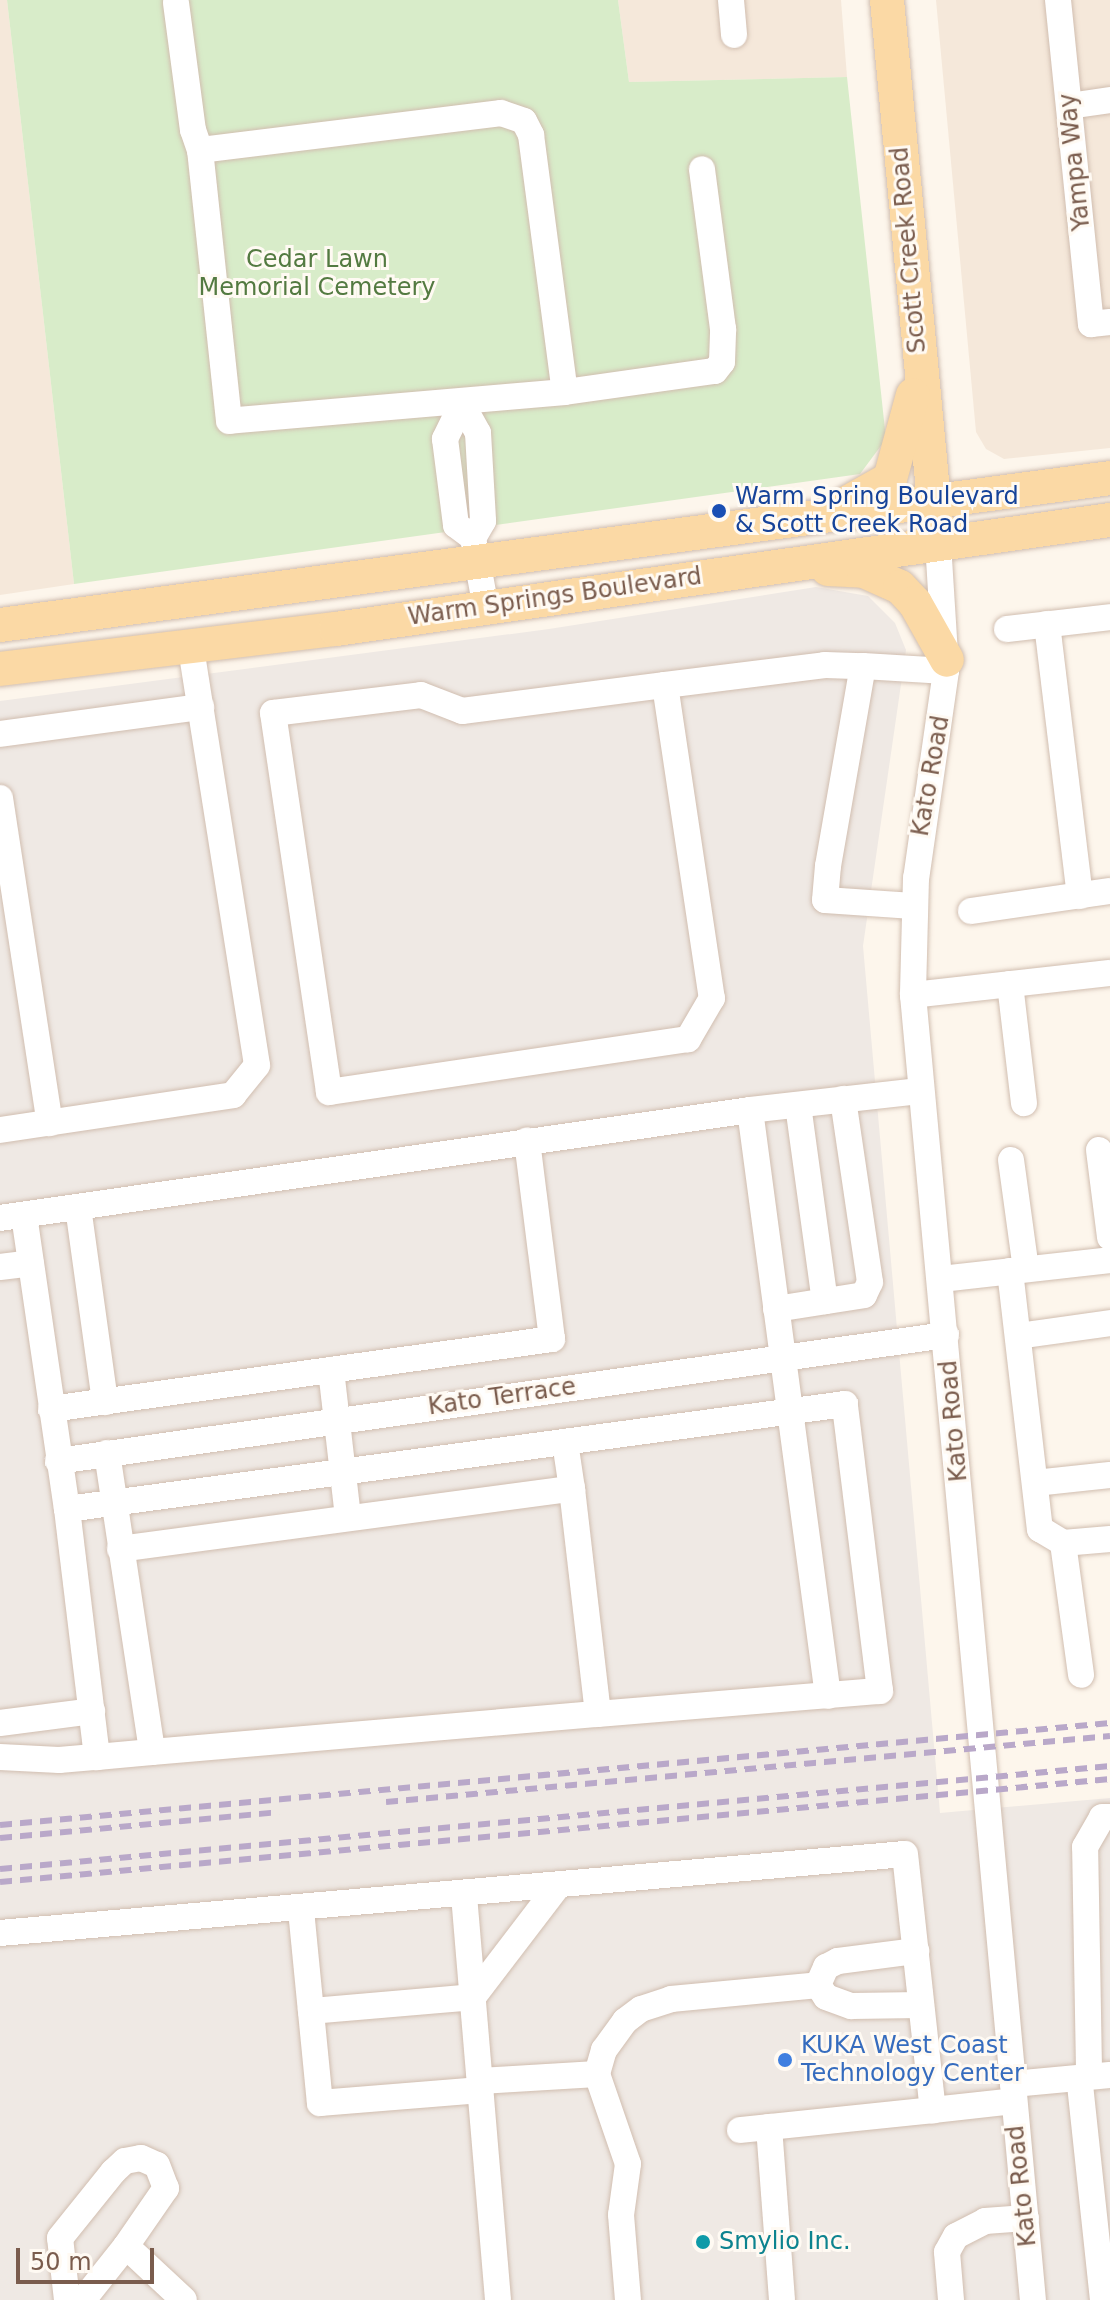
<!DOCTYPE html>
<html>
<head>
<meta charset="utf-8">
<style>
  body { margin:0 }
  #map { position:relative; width:1110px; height:2300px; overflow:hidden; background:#fdf6ec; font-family:"DejaVu Sans",sans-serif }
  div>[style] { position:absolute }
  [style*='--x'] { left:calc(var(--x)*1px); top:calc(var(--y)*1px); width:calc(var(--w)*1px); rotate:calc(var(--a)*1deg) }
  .residential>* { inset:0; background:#f5e8da }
  .industrial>* { inset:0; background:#efe9e4 }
  .green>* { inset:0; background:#d8ecc9 }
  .roads { filter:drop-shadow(0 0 2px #d1beb0) drop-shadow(0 0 2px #d1beb0) }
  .minor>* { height:26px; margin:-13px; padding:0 13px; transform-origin:13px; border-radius:13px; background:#fff }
  .major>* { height:34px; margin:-17px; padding:0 17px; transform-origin:17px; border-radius:17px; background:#fbd9a5 }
  .rail>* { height:6px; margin-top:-3px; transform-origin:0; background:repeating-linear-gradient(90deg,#b9a8c9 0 12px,transparent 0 20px) }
  .dots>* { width:22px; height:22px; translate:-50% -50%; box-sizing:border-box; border:4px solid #fffaf3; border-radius:50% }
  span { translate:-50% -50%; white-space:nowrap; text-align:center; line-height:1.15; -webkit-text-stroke:6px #fffaf3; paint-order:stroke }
  .street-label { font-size:24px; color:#7a5c4d }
  .park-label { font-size:24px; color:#537a41 }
  .transit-label { font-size:24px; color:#164399 }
  .left { translate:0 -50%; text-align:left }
  .shop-label { font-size:24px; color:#366cbe }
  .culture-label { font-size:24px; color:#0d838f }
  .scale { position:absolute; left:16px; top:2248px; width:138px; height:36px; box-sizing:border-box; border:4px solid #7a5c4d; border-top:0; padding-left:10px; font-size:24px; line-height:28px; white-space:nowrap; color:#7a5c4d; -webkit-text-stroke:6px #fffaf3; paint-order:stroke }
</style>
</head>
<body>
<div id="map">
  <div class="residential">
    <div style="clip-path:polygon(0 0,7px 0,74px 584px,0 595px)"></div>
    <div style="clip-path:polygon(618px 0,841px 0,847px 77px,629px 82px)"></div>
    <div style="clip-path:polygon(936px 0,1110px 0,1110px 448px,1004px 459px,986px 449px,976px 432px)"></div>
  </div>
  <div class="industrial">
    <div style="clip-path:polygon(816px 587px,868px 596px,895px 623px,906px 650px,863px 946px,940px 1813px,1110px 1798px,1110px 2300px,0 2300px,0 701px,549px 629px)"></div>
  </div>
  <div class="green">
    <div style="clip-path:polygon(7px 0,618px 0,629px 82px,847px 77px,886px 439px,860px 474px,74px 584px)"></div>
  </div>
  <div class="roads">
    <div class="minor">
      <div style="--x:731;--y:0;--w:35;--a:85"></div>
      <div style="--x:1058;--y:0;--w:326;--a:84.2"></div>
      <div style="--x:1091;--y:324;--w:19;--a:-6"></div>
      <div style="--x:176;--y:3;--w:128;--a:82.4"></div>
      <div style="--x:193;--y:130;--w:21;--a:71"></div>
      <div style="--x:1069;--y:106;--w:41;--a:-8.3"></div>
      <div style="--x:501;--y:113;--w:24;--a:19"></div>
      <div style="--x:524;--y:121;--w:16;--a:63"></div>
      <div style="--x:531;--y:135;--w:259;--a:82.5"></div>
      <div style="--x:565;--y:392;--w:337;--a:175.1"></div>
      <div style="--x:229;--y:421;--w:273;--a:-96.1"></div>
      <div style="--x:200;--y:150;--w:303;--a:-7"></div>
      <div style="--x:565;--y:392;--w:151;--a:-8"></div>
      <div style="--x:715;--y:371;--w:11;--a:-52"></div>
      <div style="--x:722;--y:362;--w:33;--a:-88"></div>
      <div style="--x:723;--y:329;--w:161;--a:-97.5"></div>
      <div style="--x:462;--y:404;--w:33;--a:61"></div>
      <div style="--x:478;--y:433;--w:88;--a:86.7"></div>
      <div style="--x:483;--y:521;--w:20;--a:120"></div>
      <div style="--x:473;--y:538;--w:71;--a:79.5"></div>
      <div style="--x:462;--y:404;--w:39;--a:116"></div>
      <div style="--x:445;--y:439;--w:87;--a:82.7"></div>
      <div style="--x:456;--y:525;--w:21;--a:37"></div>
      <div style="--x:938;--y:543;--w:128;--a:86.4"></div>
      <div style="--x:946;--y:671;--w:209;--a:98.2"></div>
      <div style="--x:916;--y:878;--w:117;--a:91.5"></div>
      <div style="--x:913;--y:995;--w:1311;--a:84.75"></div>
      <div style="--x:1047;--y:624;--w:274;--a:83.1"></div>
      <div style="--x:1007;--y:629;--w:104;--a:-6.6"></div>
      <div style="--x:665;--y:685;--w:317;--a:81.5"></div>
      <div style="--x:712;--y:998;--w:48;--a:120.3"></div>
      <div style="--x:688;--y:1039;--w:363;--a:171.6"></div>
      <div style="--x:329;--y:1092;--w:383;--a:-98.4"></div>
      <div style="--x:273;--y:713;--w:149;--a:-6.9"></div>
      <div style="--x:421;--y:695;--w:44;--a:21.3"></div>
      <div style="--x:462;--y:711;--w:205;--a:-7.3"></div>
      <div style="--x:665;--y:685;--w:161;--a:-7.1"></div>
      <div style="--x:825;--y:665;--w:38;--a:2"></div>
      <div style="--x:0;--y:734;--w:203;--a:-7.7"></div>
      <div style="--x:0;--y:798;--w:329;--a:81.3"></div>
      <div style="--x:913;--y:906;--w:88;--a:-176.1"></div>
      <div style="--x:825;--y:900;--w:34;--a:-85"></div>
      <div style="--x:828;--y:866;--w:203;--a:-80.1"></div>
      <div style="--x:863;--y:666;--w:83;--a:3.4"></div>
      <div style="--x:971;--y:911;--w:140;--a:-8.2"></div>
      <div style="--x:1010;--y:984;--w:120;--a:83.3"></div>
      <div style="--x:913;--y:995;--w:198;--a:-6.4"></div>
      <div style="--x:798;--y:1105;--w:198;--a:82.2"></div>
      <div style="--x:750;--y:1110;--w:591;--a:82.42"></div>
      <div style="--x:0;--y:1130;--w:236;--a:-8.5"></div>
      <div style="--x:233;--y:1095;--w:38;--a:-51"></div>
      <div style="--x:257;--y:1065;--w:424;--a:-99"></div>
      <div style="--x:1099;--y:1150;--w:88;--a:82.8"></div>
      <div style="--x:1011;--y:1160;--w:110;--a:82.2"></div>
      <div style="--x:78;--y:1207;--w:197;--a:82.1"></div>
      <div style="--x:24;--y:1215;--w:297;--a:81.7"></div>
      <div style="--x:0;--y:1218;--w:758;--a:-8.19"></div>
      <div style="--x:750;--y:1110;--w:171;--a:-6.4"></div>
      <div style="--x:0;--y:1267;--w:31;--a:-7"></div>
      <div style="--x:1010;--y:1271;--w:260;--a:83.4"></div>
      <div style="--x:1040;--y:1529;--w:27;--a:31"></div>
      <div style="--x:1063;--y:1543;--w:47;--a:-4.9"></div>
      <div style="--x:941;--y:1279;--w:170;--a:-6.4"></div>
      <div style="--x:776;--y:1309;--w:89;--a:-9"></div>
      <div style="--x:864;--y:1295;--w:14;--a:-65"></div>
      <div style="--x:870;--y:1282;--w:185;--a:-98.4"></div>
      <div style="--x:1018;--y:1336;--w:93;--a:-8"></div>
      <div style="--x:331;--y:1370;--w:147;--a:83.4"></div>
      <div style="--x:51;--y:1409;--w:506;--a:-7.95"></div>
      <div style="--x:552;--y:1339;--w:200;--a:-97.2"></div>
      <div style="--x:565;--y:1442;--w:48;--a:81.5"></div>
      <div style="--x:107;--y:1453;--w:302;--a:81.4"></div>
      <div style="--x:58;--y:1461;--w:897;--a:-8.08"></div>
      <div style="--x:1035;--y:1483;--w:75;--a:-6.1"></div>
      <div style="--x:1063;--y:1543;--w:133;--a:82.2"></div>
      <div style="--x:120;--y:1549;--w:456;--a:-7.6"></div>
      <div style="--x:572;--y:1489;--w:226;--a:83.4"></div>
      <div style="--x:0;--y:1723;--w:93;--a:-7.4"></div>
      <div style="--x:0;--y:1757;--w:59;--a:2.9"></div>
      <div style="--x:59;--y:1760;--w:38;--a:-5"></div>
      <div style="--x:97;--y:1757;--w:55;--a:-5.2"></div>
      <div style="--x:152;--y:1752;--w:448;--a:-4.9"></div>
      <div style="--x:598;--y:1714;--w:283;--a:-4.7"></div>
      <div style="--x:880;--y:1691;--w:289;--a:-97"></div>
      <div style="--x:845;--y:1404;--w:785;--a:172.31"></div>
      <div style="--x:67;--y:1509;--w:250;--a:83.1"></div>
      <div style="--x:464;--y:1895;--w:406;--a:85.2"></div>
      <div style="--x:301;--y:1910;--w:194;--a:84.4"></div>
      <div style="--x:320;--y:2103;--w:161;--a:-4.6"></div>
      <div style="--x:0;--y:1933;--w:908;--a:-4.99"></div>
      <div style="--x:905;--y:1854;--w:258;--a:83.8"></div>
      <div style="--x:933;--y:2110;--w:81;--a:-6.3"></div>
      <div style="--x:818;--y:1985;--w:20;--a:-66"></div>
      <div style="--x:826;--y:1967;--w:13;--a:-27"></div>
      <div style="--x:838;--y:1961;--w:79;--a:-7.3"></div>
      <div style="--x:311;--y:2011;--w:163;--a:-4.9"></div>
      <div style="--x:473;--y:1997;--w:140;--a:-52.6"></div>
      <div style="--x:597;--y:2074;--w:95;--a:71"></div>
      <div style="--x:628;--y:2164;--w:51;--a:97.8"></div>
      <div style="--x:621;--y:2215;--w:85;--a:85.3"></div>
      <div style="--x:480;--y:2081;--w:117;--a:-3.4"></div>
      <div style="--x:597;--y:2074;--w:25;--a:-74"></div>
      <div style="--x:604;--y:2050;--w:36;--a:-54"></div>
      <div style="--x:625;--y:2021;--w:20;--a:-37"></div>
      <div style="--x:641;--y:2009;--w:32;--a:-18"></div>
      <div style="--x:671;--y:1999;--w:148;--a:-5.4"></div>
      <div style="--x:818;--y:1985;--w:14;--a:56"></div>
      <div style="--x:826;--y:1997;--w:27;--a:20"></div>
      <div style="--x:851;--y:2006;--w:70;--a:-0.8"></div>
      <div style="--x:1013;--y:2084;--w:97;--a:-5.3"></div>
      <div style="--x:769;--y:2127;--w:173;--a:85.7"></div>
      <div style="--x:740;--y:2130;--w:194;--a:-5.9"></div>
      <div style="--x:67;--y:2300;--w:62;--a:-96.4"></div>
      <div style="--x:60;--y:2238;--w:85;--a:-51.2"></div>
      <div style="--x:113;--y:2172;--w:16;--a:-43"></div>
      <div style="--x:125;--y:2161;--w:16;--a:-11"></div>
      <div style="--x:141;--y:2158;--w:17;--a:24"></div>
      <div style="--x:157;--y:2165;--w:25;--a:69"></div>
      <div style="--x:166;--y:2188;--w:70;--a:124.6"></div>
      <div style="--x:83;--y:2300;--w:69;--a:-51.5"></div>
      <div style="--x:126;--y:2246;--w:79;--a:43"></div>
      <div style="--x:951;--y:2300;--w:48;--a:-94.8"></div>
      <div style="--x:947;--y:2252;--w:18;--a:-61"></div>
      <div style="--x:956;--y:2236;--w:33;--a:-27"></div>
      <div style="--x:985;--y:2221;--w:41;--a:-4.2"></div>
      <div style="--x:1103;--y:2300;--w:216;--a:-96.1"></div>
      <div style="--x:1080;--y:2085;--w:17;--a:-59"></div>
      <div style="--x:1089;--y:2070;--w:223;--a:-91"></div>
      <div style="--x:1085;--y:1847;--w:34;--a:-60"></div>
      <div style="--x:1102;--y:1817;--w:8;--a:0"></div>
    </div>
    <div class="major">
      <div style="--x:887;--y:0;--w:525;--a:84.65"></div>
      <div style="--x:845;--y:504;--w:51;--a:-29.1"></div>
      <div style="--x:890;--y:479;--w:87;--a:-74.7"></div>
      <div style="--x:828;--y:569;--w:36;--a:3"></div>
      <div style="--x:864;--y:571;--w:39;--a:24"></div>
      <div style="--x:900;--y:587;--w:22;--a:47"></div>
      <div style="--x:915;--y:603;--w:65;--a:60.7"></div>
      <div style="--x:0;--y:625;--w:1120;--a:-7.54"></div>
      <div style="--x:0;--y:669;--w:338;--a:-6.8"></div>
      <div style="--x:336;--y:629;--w:782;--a:-8.02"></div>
    </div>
  </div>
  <div class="rail">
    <div style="--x:386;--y:1802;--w:727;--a:-5.21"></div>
    <div style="--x:0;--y:1825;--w:1115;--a:-5.25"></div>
    <div style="--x:0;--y:1838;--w:280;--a:-5.3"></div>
    <div style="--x:0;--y:1869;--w:1115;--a:-5.3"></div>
    <div style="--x:0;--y:1882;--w:1115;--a:-5.3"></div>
  </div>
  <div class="dots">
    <div style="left:719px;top:511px;background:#1a4fb4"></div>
    <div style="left:785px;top:2060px;background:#3f7fe0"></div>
    <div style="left:703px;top:2242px;background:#0f9aa8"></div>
  </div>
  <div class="street-label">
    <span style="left:1075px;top:162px;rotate:-96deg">Yampa Way</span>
    <span style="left:909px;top:250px;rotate:-95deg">Scott Creek Road</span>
    <span style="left:555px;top:597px;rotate:-8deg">Warm Springs Boulevard</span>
    <span style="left:931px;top:776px;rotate:-80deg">Kato Road</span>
    <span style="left:502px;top:1397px;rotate:-8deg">Kato Terrace</span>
    <span style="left:954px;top:1421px;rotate:-95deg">Kato Road</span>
    <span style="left:1022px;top:2186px;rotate:-96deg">Kato Road</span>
  </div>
  <div class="park-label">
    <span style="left:317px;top:274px">Cedar Lawn<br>Memorial Cemetery</span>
  </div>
  <div class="transit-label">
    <span class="left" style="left:735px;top:511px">Warm Spring Boulevard<br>&amp; Scott Creek Road</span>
  </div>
  <div class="shop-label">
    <span class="left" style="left:801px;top:2060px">KUKA West Coast<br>Technology Center</span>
  </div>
  <div class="culture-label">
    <span class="left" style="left:719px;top:2242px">Smylio Inc.</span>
  </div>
  <div class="scale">50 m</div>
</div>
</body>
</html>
